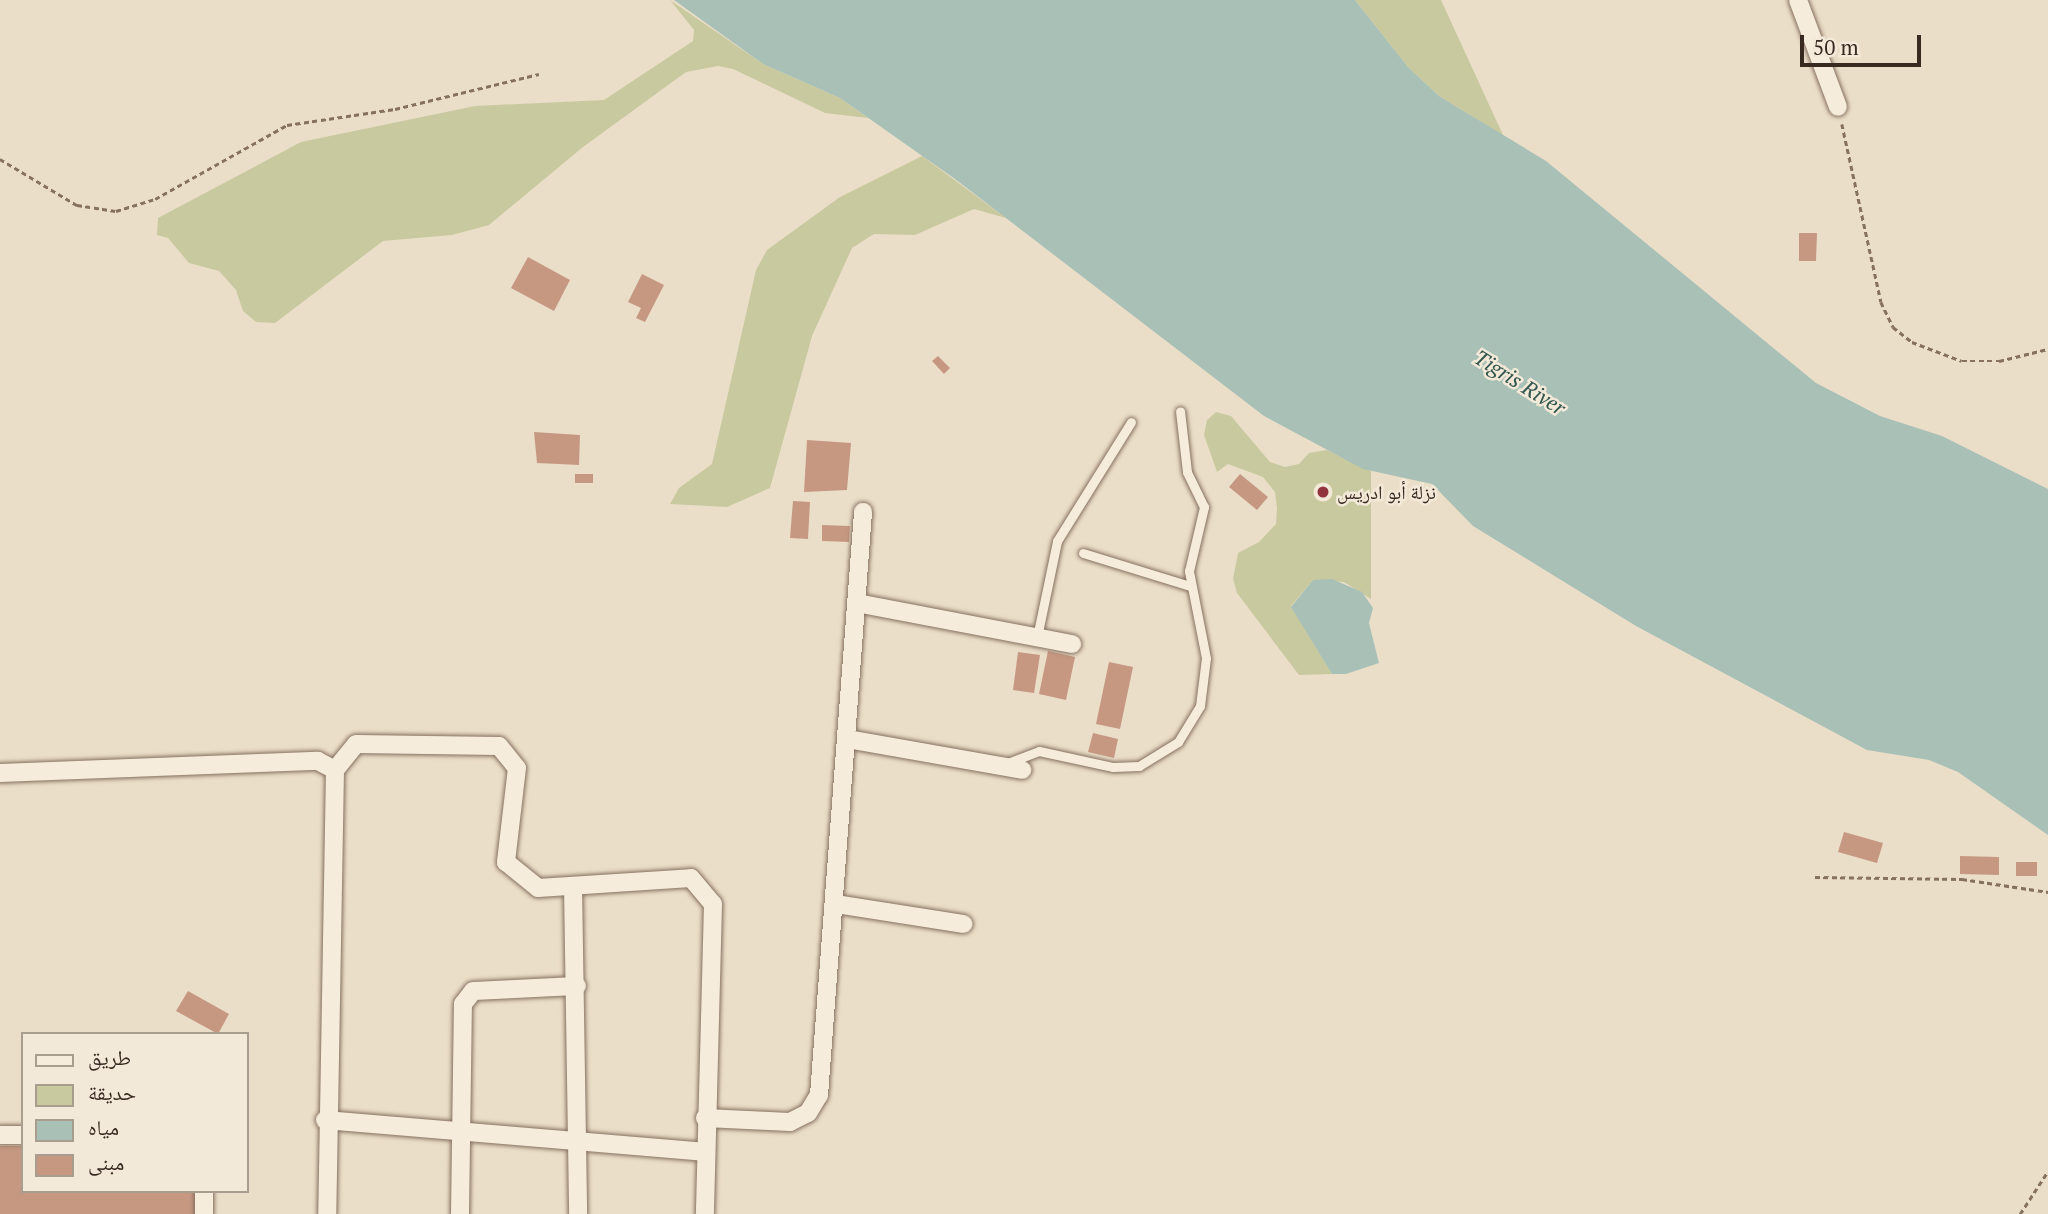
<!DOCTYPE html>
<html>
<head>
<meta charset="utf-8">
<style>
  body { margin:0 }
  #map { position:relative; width:2048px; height:1214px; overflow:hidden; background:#ebdec9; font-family:"PT Serif","Noto Naskh Arabic",serif }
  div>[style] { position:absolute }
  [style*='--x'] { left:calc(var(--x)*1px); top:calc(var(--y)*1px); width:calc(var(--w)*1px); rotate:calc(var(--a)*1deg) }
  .green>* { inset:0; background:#c8c99e }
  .water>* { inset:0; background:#a9c0b7 }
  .building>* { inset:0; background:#c69882 }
  .path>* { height:2.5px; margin-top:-1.25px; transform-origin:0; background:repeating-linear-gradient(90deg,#86705f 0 5px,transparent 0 8.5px) }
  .roads { filter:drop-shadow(0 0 2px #86705f) drop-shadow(0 0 2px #86705f) }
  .service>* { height:9px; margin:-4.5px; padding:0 4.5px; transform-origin:4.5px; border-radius:4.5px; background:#f6ecdc }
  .minor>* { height:18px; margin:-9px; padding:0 9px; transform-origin:9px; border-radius:9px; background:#f6ecdc }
  .dots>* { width:19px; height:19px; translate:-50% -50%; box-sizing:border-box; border:4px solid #f3e9d8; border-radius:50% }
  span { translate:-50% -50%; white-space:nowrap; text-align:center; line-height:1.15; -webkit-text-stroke:5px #f3e9d8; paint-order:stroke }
  .poi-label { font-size:19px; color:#382a21 }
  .left { translate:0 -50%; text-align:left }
  .water-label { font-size:21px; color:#325650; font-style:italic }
  .legend { position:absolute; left:21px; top:1032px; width:228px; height:161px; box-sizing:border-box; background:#f3e9d8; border:2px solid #a89d8f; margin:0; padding:9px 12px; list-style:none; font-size:21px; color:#382a21 }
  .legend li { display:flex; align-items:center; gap:14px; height:35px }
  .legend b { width:35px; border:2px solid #a89d8f }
  .scale { position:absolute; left:1800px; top:35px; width:121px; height:32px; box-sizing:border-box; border:4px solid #382a21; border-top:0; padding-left:9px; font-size:21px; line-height:24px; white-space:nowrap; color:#382a21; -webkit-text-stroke:5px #f3e9d8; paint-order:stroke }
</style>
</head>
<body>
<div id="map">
  <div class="green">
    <div style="clip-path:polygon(670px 0,763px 64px,840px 98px,868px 118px,825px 113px,733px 69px,718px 66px,686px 72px,583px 147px,489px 225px,452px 235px,383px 241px,275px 323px,256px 322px,243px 311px,236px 290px,219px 271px,189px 263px,168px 238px,157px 235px,158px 218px,301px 142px,475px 106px,604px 100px,693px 41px,694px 30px)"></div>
    <div style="clip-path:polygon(1355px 0,1441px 0,1503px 135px,1439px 96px,1408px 67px)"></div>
    <div style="clip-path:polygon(922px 156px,1006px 218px,974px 209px,915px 235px,874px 234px,852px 248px,812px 336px,770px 488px,727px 507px,670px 504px,679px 488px,712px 464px,756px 270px,767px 250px,840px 197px)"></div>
    <div style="clip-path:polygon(1216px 412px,1231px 416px,1270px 462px,1285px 467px,1299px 464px,1309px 453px,1327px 450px,1371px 471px,1371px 599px,1344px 582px,1313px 580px,1291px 606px,1332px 674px,1299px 675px,1237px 593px,1233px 579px,1238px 553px,1259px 542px,1276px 524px,1277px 508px,1275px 492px,1263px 477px,1228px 464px,1217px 472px,1204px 435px,1207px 420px)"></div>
  </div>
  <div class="water">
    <div style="clip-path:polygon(674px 0,1355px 0,1408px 67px,1439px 96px,1546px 161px,1816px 383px,1880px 416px,1942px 436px,2048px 489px,2048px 835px,1958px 772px,1929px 760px,1867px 750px,1636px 626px,1473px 526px,1432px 484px,1363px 469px,1264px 416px,955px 179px,840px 98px,763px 64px)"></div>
    <div style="clip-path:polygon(1332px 579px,1362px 592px,1373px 608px,1369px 623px,1379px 663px,1346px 674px,1332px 674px,1291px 607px,1313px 580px)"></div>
  </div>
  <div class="building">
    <div style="clip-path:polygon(1799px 233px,1817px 233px,1816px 261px,1799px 261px)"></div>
    <div style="clip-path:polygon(528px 257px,570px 280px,554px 311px,511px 288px)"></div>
    <div style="clip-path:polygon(642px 274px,664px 285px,645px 322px,636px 318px,641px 308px,628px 302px)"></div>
    <div style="clip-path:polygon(938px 356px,950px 368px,944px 374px,932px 361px)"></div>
    <div style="clip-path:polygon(534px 432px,580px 435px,579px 465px,537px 463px)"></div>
    <div style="clip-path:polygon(807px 440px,851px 443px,847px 490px,804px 492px)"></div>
    <div style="clip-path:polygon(575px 474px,593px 474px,593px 483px,575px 483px)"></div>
    <div style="clip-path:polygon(1240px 474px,1268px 497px,1257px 510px,1229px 487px)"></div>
    <div style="clip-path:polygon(793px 501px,810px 502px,808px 539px,790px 538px)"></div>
    <div style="clip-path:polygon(822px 525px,850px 526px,849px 542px,822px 541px)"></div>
    <div style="clip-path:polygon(1048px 651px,1075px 657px,1066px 700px,1039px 694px)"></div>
    <div style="clip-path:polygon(1018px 652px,1040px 655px,1034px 693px,1013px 690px)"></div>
    <div style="clip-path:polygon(1109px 662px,1133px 667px,1120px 729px,1096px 724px)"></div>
    <div style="clip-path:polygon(1093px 733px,1118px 739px,1114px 758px,1088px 752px)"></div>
    <div style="clip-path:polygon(1844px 832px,1883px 843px,1877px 863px,1838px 852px)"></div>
    <div style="clip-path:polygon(1960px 856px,1999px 857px,1999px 875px,1960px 874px)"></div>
    <div style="clip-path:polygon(2016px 862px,2037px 862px,2037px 876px,2016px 876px)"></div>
    <div style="clip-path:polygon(188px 991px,229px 1014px,218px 1034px,176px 1011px)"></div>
    <div style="clip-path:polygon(0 1146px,23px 1146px,23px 1191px,198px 1191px,198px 1214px,0 1214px)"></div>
  </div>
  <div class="path">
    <div style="--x:1842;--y:124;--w:182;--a:77.6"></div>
    <div style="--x:1881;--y:302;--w:28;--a:64"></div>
    <div style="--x:1893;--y:327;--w:24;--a:38"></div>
    <div style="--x:1912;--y:342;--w:53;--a:20.8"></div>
    <div style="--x:1962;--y:361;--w:37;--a:0"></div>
    <div style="--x:1999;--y:361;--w:50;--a:-13.8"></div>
    <div style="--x:0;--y:159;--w:90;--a:30.9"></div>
    <div style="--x:77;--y:205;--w:39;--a:9"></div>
    <div style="--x:116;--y:211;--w:41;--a:-17.1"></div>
    <div style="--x:155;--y:199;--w:151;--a:-29.3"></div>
    <div style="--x:287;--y:125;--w:109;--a:-8.4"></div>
    <div style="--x:395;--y:109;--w:148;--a:-13.7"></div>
    <div style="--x:1815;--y:877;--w:147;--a:0.8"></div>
    <div style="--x:1962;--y:879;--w:87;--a:8.6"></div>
    <div style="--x:2020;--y:1214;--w:51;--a:-56.9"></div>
  </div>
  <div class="roads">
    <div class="service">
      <div style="--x:1083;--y:553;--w:112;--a:17.1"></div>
      <div style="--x:1037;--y:637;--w:98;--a:-78.2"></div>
      <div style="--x:1057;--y:541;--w:140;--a:-58.1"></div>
      <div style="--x:1005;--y:764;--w:36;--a:-21"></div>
      <div style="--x:1039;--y:751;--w:76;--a:12.2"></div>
      <div style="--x:1113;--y:767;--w:26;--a:-2"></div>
      <div style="--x:1139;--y:766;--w:46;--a:-31.6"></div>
      <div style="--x:1178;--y:742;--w:42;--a:-58.6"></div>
      <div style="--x:1200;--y:706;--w:48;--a:-82.9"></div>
      <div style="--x:1206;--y:658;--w:89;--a:-101.1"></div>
      <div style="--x:1189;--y:571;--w:66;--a:-76.8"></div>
      <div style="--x:1204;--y:507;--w:39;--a:-116"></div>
      <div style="--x:1187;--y:472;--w:61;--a:-96.5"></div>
    </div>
    <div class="minor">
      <div style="--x:1798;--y:0;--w:114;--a:69.5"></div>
      <div style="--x:857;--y:603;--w:219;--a:10.8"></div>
      <div style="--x:847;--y:739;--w:178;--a:10"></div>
      <div style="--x:335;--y:770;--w:33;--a:-51"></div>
      <div style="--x:356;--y:744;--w:143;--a:0.8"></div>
      <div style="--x:499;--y:746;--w:28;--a:51"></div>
      <div style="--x:517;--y:768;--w:95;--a:96.7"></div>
      <div style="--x:506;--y:862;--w:41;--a:39.1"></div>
      <div style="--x:538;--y:888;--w:153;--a:-3.7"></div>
      <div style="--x:691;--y:878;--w:34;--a:50"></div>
      <div style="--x:713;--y:904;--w:310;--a:91.5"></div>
      <div style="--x:0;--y:773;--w:318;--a:-2.2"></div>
      <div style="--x:318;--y:761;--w:19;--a:28"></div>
      <div style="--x:335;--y:770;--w:444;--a:91"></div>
      <div style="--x:573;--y:886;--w:328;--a:89.1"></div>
      <div style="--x:836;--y:904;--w:129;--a:8.9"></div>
      <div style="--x:705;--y:1118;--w:85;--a:2.7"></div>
      <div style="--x:790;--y:1122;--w:20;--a:-27"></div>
      <div style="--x:808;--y:1113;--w:21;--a:-59"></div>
      <div style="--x:819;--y:1095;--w:585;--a:-85.68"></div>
      <div style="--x:325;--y:1120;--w:380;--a:4.8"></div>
      <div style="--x:0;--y:1135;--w:23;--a:0"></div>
      <div style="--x:204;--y:1214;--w:23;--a:-90"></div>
      <div style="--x:460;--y:1214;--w:210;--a:-89.2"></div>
      <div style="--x:463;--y:1004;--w:16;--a:-52"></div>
      <div style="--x:473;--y:991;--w:104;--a:-2.8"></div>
    </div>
  </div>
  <div class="dots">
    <div style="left:1323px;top:492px;background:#90343e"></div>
  </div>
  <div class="poi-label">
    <span class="left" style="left:1337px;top:492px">نزلة أبو ادريس</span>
  </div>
  <div class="water-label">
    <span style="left:1520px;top:382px;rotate:32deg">Tigris River</span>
  </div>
  <ul class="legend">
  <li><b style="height:9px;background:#f6ecdc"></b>طريق</li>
  <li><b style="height:19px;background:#c8c99e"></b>حديقة</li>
  <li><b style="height:19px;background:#a9c0b7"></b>مياه</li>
  <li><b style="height:19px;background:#c69882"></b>مبنى</li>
  </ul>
  <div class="scale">50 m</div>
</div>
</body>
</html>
